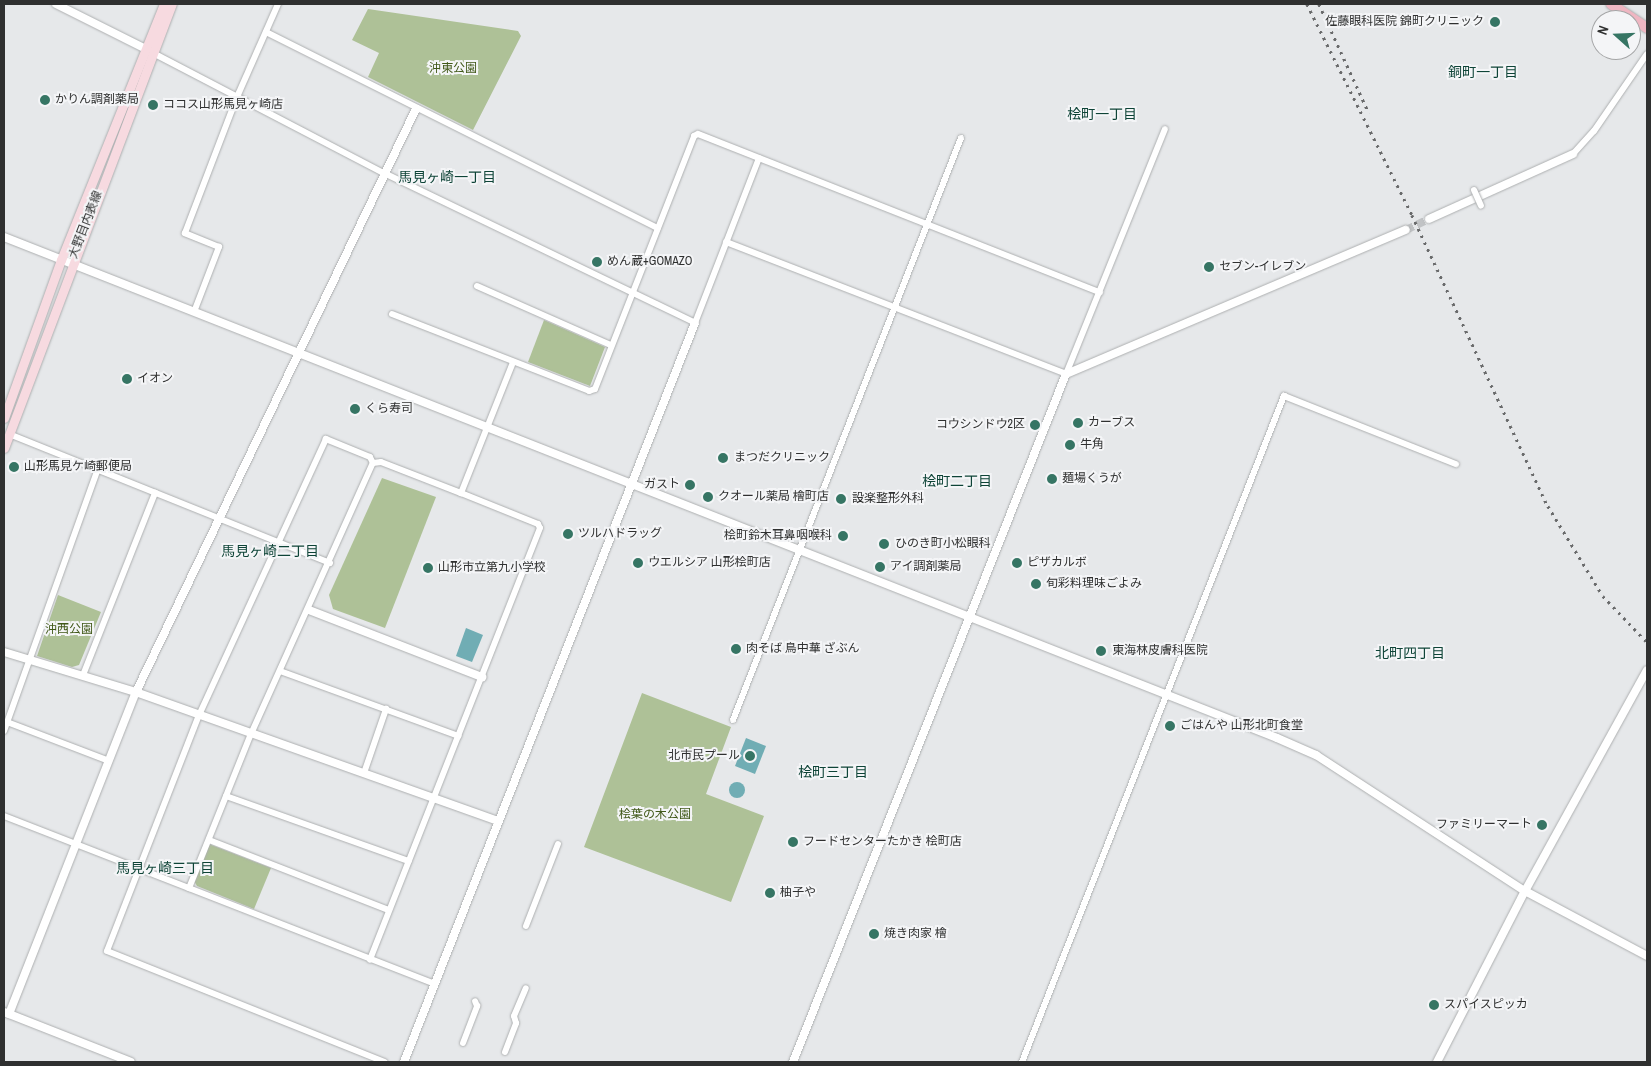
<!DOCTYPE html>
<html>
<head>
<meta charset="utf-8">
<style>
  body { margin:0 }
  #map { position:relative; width:1651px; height:1066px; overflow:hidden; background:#e6e8ea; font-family:"Archivo Narrow","Noto Sans JP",sans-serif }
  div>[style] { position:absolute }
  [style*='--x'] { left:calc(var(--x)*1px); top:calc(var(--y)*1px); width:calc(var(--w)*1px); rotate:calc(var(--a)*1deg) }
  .green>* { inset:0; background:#aec197 }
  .water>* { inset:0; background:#70adb4 }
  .round { border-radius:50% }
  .tertiary-tunnel>* { height:8px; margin-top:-4px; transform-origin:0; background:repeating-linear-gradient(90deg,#c1c3c5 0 8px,transparent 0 12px) }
  .roads { filter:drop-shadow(0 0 1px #adafb0) drop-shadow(0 0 1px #adafb0) }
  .minor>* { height:6px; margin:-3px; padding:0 3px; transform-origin:3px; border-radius:3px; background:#fff }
  .tertiary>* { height:8px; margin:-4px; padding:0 4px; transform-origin:4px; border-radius:4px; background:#fff }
  .secondary>* { height:9px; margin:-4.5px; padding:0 4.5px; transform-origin:4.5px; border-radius:4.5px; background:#f7dae0 }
  .primary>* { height:10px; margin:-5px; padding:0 5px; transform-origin:5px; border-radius:5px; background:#efb6c2 }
  .rail>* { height:2.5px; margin-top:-1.25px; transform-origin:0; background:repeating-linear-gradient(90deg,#696a6b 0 2.5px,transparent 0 7.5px) }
  .bridges { filter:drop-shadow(0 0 1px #adafb0) drop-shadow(0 0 1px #adafb0) }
  .minor-bridge>* { height:6px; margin:-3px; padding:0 3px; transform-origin:3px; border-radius:3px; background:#fff }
  .dots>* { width:14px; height:14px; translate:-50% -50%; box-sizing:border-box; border:2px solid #f4f5f7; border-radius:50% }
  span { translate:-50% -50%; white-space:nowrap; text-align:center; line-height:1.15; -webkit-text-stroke:4px #f4f5f7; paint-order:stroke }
  .poi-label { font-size:12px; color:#2f3030 }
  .right { translate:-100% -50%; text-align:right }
  .left { translate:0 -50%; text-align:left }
  .park-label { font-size:12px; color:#415919 }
  .street-label { font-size:12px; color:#2f3030 }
  .neighbourhood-label { font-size:14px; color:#0e4437 }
  .frame { position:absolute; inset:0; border:5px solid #2f3030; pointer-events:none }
  .north { position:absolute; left:1591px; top:10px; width:50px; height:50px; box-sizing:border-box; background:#f4f5f7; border:1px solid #a5a6a7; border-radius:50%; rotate:290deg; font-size:14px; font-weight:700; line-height:20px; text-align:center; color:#2f3030 }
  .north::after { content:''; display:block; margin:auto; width:18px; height:22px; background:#367564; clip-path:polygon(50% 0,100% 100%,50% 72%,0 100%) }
</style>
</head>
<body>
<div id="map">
  <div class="green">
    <div style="clip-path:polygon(368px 9px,518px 31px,521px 36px,473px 130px,368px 77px,379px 53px,352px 40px)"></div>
    <div style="clip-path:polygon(544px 320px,605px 347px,590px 386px,528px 362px)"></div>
    <div style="clip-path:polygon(382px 478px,436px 497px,385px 628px,333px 609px,329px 595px)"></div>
    <div style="clip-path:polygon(58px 595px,101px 612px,79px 665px,72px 667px,37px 656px)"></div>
    <div style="clip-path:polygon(642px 693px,731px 727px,706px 794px,764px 816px,731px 902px,584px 847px)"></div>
    <div style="clip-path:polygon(209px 844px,271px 868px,254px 909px,197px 886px,194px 881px)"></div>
  </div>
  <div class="water">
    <div style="clip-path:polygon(466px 628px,483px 635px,472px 662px,456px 656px)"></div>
    <div style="clip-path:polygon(746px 738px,766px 746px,755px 774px,735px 766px)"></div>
    <div class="round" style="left:729px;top:782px;width:16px;height:16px"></div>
  </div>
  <div class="tertiary-tunnel">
    <div style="--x:1406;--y:230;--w:25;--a:-26"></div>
  </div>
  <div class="roads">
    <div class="minor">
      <div style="--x:266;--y:32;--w:438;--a:26.6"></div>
      <div style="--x:153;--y:53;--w:260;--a:27.5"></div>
      <div style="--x:384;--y:173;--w:345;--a:25.7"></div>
      <div style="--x:695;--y:323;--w:177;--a:-68.8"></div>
      <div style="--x:1573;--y:154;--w:31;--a:-48"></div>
      <div style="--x:1594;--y:131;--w:93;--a:-55.5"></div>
      <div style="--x:726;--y:242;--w:365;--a:21.2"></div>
      <div style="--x:1066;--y:374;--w:264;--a:-68"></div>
      <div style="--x:477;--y:286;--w:146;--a:23.8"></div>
      <div style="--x:194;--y:312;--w:70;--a:-69"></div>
      <div style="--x:219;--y:247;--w:37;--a:-158"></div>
      <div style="--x:185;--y:233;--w:146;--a:-69.1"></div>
      <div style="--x:237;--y:97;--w:102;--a:-66.2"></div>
      <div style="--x:392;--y:314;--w:212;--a:21.3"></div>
      <div style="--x:589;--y:391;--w:6;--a:-18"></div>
      <div style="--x:595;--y:389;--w:272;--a:-68.6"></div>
      <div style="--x:694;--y:136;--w:4;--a:-27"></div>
      <div style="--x:698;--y:134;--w:432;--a:21.5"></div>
      <div style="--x:9;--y:434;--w:346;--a:21.9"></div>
      <div style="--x:373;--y:463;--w:7;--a:-117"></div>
      <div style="--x:370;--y:457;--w:48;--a:-157.8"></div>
      <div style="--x:326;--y:439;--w:304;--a:114.7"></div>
      <div style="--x:199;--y:715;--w:253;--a:111.3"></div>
      <div style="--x:107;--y:951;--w:299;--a:21.8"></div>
      <div style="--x:461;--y:493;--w:141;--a:-68.3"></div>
      <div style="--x:280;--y:671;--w:190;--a:20"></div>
      <div style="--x:83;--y:675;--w:196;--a:-68.4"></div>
      <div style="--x:733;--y:720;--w:625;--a:-68.61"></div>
      <div style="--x:7;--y:722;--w:109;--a:20.9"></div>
      <div style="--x:4;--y:731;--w:276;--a:-70.3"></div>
      <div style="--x:364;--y:773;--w:68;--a:-71"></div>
      <div style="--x:226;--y:796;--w:194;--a:19.6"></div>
      <div style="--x:4;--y:816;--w:462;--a:21.3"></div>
      <div style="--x:209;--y:840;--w:193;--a:21.3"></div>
      <div style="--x:189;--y:888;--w:166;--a:-68.1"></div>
      <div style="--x:251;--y:734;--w:297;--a:-65.8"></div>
      <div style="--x:373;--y:463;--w:8;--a:-7"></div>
      <div style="--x:381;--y:462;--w:86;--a:21.2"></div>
      <div style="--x:461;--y:493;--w:83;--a:21.9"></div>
      <div style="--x:538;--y:524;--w:4;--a:63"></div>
      <div style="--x:540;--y:528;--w:464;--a:111.5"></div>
      <div style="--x:526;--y:926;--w:88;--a:-68.7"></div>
      <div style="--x:463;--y:1043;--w:40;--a:-69"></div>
      <div style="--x:477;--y:1006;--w:5;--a:-112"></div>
      <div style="--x:505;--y:1052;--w:31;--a:-69"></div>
      <div style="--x:516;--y:1023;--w:7;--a:-106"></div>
      <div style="--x:514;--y:1016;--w:30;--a:-67"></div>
      <div style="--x:1022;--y:1062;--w:716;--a:-68.53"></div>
      <div style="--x:1284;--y:396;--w:185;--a:21.6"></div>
    </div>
    <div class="tertiary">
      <div style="--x:56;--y:4;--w:101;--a:26.6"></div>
      <div style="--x:1429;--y:219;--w:158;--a:-24.3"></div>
      <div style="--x:4;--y:237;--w:1368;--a:21.48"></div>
      <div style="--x:1277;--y:738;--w:43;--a:23.6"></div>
      <div style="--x:1316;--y:755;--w:249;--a:33.1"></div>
      <div style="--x:1525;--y:891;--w:138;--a:28"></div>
      <div style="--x:309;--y:610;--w:186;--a:21.2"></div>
      <div style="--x:4;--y:652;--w:138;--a:16.9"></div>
      <div style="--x:136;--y:692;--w:384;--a:19.6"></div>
      <div style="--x:4;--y:1012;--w:136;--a:21.5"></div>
      <div style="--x:9;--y:1014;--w:346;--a:-68.5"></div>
      <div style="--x:136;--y:692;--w:647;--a:-64.35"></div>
      <div style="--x:404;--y:1062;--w:794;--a:-68.51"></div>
      <div style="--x:793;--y:1062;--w:740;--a:-68.36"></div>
      <div style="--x:1066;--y:374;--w:369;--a:-23"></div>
      <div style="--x:1437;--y:1062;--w:192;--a:-62.8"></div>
      <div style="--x:1525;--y:891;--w:252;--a:-61.1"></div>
    </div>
    <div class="secondary">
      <div style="--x:4;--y:418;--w:168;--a:-70.2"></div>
      <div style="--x:61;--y:260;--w:276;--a:-68.1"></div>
      <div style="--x:4;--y:448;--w:475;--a:-69.3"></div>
    </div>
    <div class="primary">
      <div style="--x:1611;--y:4;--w:43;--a:33.7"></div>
    </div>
  </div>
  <div class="rail">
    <div style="--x:1307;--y:4;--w:236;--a:63.5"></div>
    <div style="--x:1412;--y:215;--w:321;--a:65"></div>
    <div style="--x:1548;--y:506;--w:105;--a:58.6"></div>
    <div style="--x:1603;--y:596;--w:64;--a:46.3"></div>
    <div style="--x:1319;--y:4;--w:120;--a:65.4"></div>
  </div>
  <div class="bridges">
    <div class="minor-bridge">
      <div style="--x:1474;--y:190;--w:17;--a:66"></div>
    </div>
  </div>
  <div class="dots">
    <div style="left:1495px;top:22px;background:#367564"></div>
    <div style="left:45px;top:100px;background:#367564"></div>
    <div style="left:153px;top:105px;background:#367564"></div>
    <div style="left:597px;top:262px;background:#367564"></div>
    <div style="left:1209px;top:267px;background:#367564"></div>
    <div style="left:127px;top:379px;background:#367564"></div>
    <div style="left:355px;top:409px;background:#367564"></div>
    <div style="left:1078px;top:423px;background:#367564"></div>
    <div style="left:1035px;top:425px;background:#367564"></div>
    <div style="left:1070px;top:445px;background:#367564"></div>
    <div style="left:723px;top:458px;background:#367564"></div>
    <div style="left:14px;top:467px;background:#367564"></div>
    <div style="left:1052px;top:479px;background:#367564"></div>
    <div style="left:690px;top:485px;background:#367564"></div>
    <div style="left:708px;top:497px;background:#367564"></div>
    <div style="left:841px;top:499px;background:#367564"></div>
    <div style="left:568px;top:534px;background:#367564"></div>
    <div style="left:843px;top:536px;background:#367564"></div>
    <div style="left:884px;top:544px;background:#367564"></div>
    <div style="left:638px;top:563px;background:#367564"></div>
    <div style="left:1017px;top:563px;background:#367564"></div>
    <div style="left:880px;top:567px;background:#367564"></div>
    <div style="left:428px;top:568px;background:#367564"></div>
    <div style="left:1036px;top:584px;background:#367564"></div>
    <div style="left:736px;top:649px;background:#367564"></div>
    <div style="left:1101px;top:651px;background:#367564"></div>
    <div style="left:1170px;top:726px;background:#367564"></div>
    <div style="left:750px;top:756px;background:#367564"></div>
    <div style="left:1542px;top:825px;background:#367564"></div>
    <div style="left:793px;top:842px;background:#367564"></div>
    <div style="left:770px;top:893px;background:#367564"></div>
    <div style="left:874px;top:934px;background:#367564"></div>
    <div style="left:1434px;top:1005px;background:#367564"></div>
  </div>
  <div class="poi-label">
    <span class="right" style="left:1484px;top:22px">佐藤眼科医院 錦町クリニック</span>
    <span class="left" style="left:55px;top:100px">かりん調剤薬局</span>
    <span class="left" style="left:163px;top:105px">ココス山形馬見ヶ崎店</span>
    <span class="left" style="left:607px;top:262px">めん蔵+GOMAZO</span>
    <span class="left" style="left:1219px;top:267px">セブン-イレブン</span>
    <span class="left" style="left:137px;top:379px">イオン</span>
    <span class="left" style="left:365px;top:409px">くら寿司</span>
    <span class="left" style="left:1088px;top:423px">カーブス</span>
    <span class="right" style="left:1025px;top:425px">コウシンドウ2区</span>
    <span class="left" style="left:1080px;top:445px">牛角</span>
    <span class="left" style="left:734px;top:458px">まつだクリニック</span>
    <span class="left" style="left:24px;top:467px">山形馬見ケ崎郵便局</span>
    <span class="left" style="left:1062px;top:479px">麺場くうが</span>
    <span class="right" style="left:680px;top:485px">ガスト</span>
    <span class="left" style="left:718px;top:497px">クオール薬局 檜町店</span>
    <span class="left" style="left:852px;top:499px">設楽整形外科</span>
    <span class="left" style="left:578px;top:534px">ツルハドラッグ</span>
    <span class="right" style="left:832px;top:536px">桧町鈴木耳鼻咽喉科</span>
    <span class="left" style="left:895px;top:544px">ひのき町小松眼科</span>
    <span class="left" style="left:648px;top:563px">ウエルシア 山形桧町店</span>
    <span class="left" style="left:1027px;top:563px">ピザカルボ</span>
    <span class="left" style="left:890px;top:567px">アイ調剤薬局</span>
    <span class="left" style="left:438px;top:568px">山形市立第九小学校</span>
    <span class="left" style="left:1046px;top:584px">旬彩料理味ごよみ</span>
    <span class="left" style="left:746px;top:649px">肉そば 鳥中華 ざぶん</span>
    <span class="left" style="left:1112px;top:651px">東海林皮膚科医院</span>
    <span class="left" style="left:1180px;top:726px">ごはんや 山形北町食堂</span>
    <span class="right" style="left:740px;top:756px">北市民プール</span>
    <span class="right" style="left:1532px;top:825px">ファミリーマート</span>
    <span class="left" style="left:803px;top:842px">フードセンターたかき 桧町店</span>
    <span class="left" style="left:780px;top:893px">柚子や</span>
    <span class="left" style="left:884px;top:934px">焼き肉家 檜</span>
    <span class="left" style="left:1444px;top:1005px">スパイスピッカ</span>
  </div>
  <div class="park-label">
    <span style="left:453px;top:69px">沖東公園</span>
    <span style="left:69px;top:630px">沖西公園</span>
    <span style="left:655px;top:815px">桧葉の木公園</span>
  </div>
  <div class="street-label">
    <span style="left:86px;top:225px;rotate:-69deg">大野目内表線</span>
  </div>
  <div class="neighbourhood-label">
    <span style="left:1483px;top:72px">銅町一丁目</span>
    <span style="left:1102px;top:114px">桧町一丁目</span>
    <span style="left:447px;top:177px">馬見ヶ崎一丁目</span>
    <span style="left:957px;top:481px">桧町二丁目</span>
    <span style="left:270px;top:551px">馬見ヶ崎二丁目</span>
    <span style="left:1410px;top:653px">北町四丁目</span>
    <span style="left:833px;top:772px">桧町三丁目</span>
    <span style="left:165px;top:868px">馬見ヶ崎三丁目</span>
  </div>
  <div class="frame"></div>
  <div class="north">N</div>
</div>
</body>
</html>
